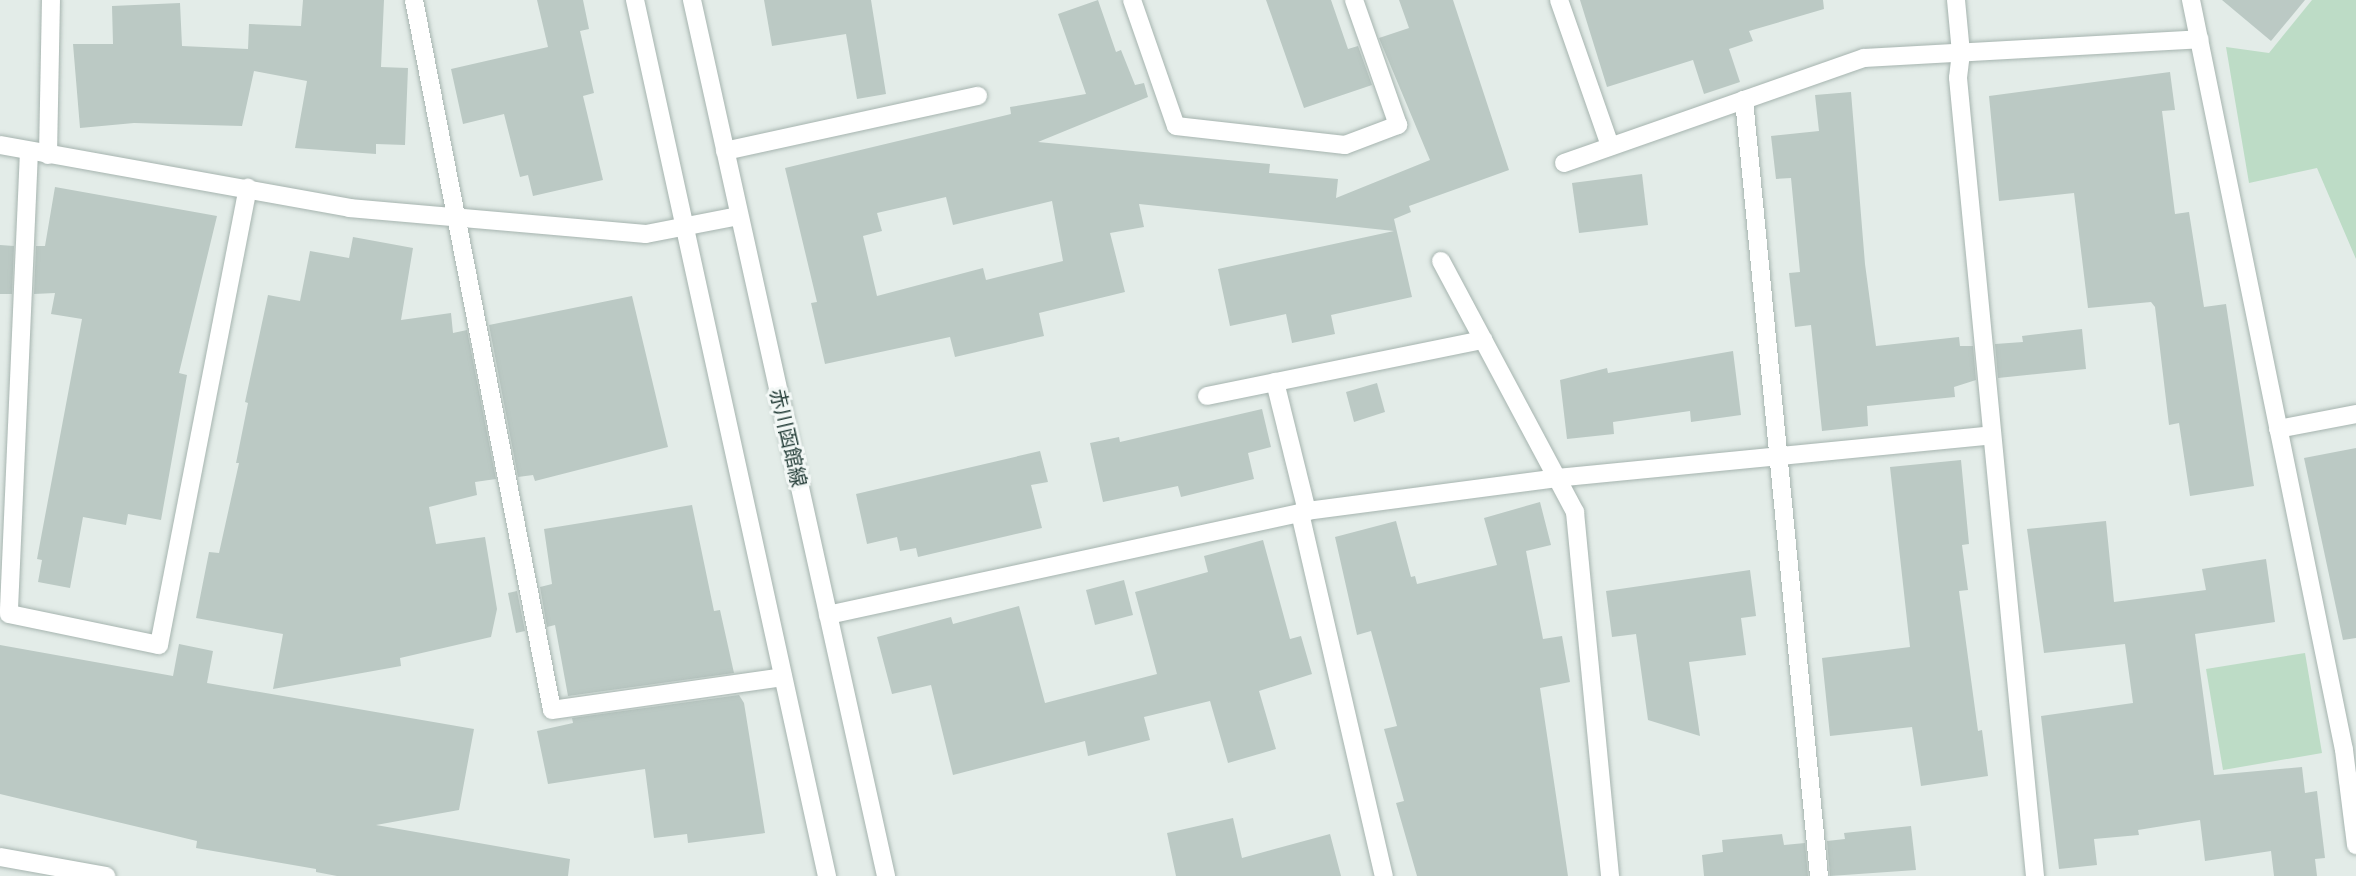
<!DOCTYPE html>
<html>
<head>
<meta charset="utf-8">
<style>
  body { margin:0 }
  #map { position:relative; width:2356px; height:876px; overflow:hidden; background:#e3ece8; font-family:"Fira Sans","Noto Sans JP",sans-serif }
  div>[style] { position:absolute }
  [style*='--x'] { left:calc(var(--x)*1px); top:calc(var(--y)*1px); width:calc(var(--w)*1px); rotate:calc(var(--a)*1deg) }
  .green>* { inset:0; background:#bddcc6 }
  .building>* { inset:0; background:#bbc9c4 }
  .roads { filter:drop-shadow(0 0 2px #a6b4af) drop-shadow(0 0 2px #a6b4af) }
  .minor>* { height:18px; margin:-9px; padding:0 9px; transform-origin:9px; border-radius:9px; background:#fff }
  .secondary>* { height:18px; margin:-9px; padding:0 9px; transform-origin:9px; border-radius:9px; background:#fff }
  span { translate:-50% -50%; white-space:nowrap; text-align:center; line-height:1.15; -webkit-text-stroke:6px #f3f8f6; paint-order:stroke }
  .street-label { font-size:20px; color:#233c37 }
</style>
</head>
<body>
<div id="map">
  <div class="green">
    <div style="clip-path:polygon(2312px 0,2356px 0,2356px 259px,2317px 168px,2249px 183px,2226px 47px,2269px 53px)"></div>
    <div style="clip-path:polygon(2305px 653px,2322px 753px,2223px 770px,2206px 669px)"></div>
  </div>
  <div class="building">
    <div style="clip-path:polygon(303px 0,384px 0,381px 67px,408px 68px,405px 145px,376px 144px,376px 154px,295px 148px,307px 81px,254px 71px,242px 126px,134px 123px,80px 128px,73px 44px,113px 44px,112px 6px,180px 3px,182px 46px,248px 49px,249px 24px,301px 26px)"></div>
    <div style="clip-path:polygon(537px 0,583px 0,589px 29px,580px 31px,594px 93px,583px 96px,603px 180px,533px 196px,528px 175px,520px 177px,504px 114px,463px 124px,451px 69px,548px 47px)"></div>
    <div style="clip-path:polygon(764px 0,871px 0,886px 94px,857px 99px,846px 34px,772px 46px)"></div>
    <div style="clip-path:polygon(evenodd,1098px 0,1116px 52px,1121px 50px,1135px 85px,1144px 83px,1148px 97px,1038px 142px,1270px 164px,1269px 173px,1338px 179px,1336px 198px,1430px 160px,1379px 38px,1409px 28px,1399px 0,1453px 0,1509px 170px,1409px 206px,1411px 212px,1394px 219px,1412px 297px,1331px 315px,1335px 334px,1292px 343px,1286px 314px,1230px 326px,1218px 269px,1394px 231px,1139px 204px,1144px 227px,1110px 233px,1125px 292px,1039px 313px,1044px 336px,955px 357px,950px 337px,825px 364px,811px 303px,817px 302px,785px 168px,1011px 114px,1010px 107px,1086px 94px,1058px 14px,1098px 0,946px 197px,953px 225px,1052px 201px,1063px 261px,986px 280px,983px 268px,877px 296px,863px 236px,882px 231px,877px 213px,946px 197px)"></div>
    <div style="clip-path:polygon(1266px 0,1331px 0,1348px 49px,1358px 46px,1372px 85px,1304px 108px)"></div>
    <div style="clip-path:polygon(1580px 0,1823px 0,1824px 9px,1749px 31px,1753px 41px,1729px 49px,1740px 82px,1704px 94px,1693px 60px,1607px 87px)"></div>
    <div style="clip-path:polygon(2222px 0,2305px 0,2271px 41px)"></div>
    <div style="clip-path:polygon(2170px 72px,2175px 110px,2162px 111px,2175px 214px,2189px 212px,2204px 307px,2226px 304px,2254px 486px,2190px 496px,2179px 423px,2169px 425px,2155px 307px,2151px 302px,2088px 308px,2074px 193px,1999px 201px,1989px 96px)"></div>
    <div style="clip-path:polygon(1851px 92px,1865px 264px,1876px 346px,1959px 337px,1960px 346px,1973px 346px,1976px 380px,1954px 387px,1955px 397px,1867px 406px,1868px 426px,1822px 431px,1811px 325px,1795px 327px,1789px 273px,1800px 272px,1791px 178px,1776px 179px,1771px 136px,1819px 131px,1815px 95px)"></div>
    <div style="clip-path:polygon(1642px 174px,1648px 225px,1579px 233px,1572px 183px)"></div>
    <div style="clip-path:polygon(55px 187px,217px 216px,179px 373px,187px 375px,161px 520px,128px 514px,126px 525px,83px 517px,70px 588px,38px 582px,42px 560px,37px 559px,82px 319px,51px 314px,55px 293px,34px 294px,36px 246px,45px 246px)"></div>
    <div style="clip-path:polygon(353px 237px,413px 248px,401px 320px,451px 313px,453px 333px,467px 330px,496px 479px,475px 482px,477px 495px,429px 507px,436px 544px,485px 537px,497px 609px,491px 637px,400px 658px,401px 666px,273px 689px,283px 634px,196px 618px,209px 552px,219px 553px,239px 463px,236px 463px,248px 403px,245px 402px,268px 295px,300px 301px,310px 251px,349px 258px)"></div>
    <div style="clip-path:polygon(0 245px,14px 246px,12px 294px,0 294px)"></div>
    <div style="clip-path:polygon(632px 296px,668px 447px,535px 481px,533px 475px,518px 477px,489px 325px)"></div>
    <div style="clip-path:polygon(2082px 329px,2086px 369px,1998px 378px,1995px 344px,2023px 342px,2022px 336px)"></div>
    <div style="clip-path:polygon(1733px 351px,1741px 415px,1691px 422px,1690px 411px,1613px 422px,1614px 434px,1567px 439px,1560px 380px,1607px 368px,1608px 373px)"></div>
    <div style="clip-path:polygon(1377px 383px,1385px 412px,1354px 422px,1346px 392px)"></div>
    <div style="clip-path:polygon(1262px 409px,1271px 447px,1248px 453px,1254px 479px,1181px 497px,1178px 486px,1103px 502px,1090px 443px,1119px 437px,1120px 442px)"></div>
    <div style="clip-path:polygon(2356px 448px,2356px 638px,2343px 640px,2304px 458px)"></div>
    <div style="clip-path:polygon(1040px 451px,1048px 482px,1031px 485px,1042px 528px,918px 557px,916px 548px,900px 551px,897px 537px,867px 544px,856px 494px)"></div>
    <div style="clip-path:polygon(1961px 460px,1969px 544px,1962px 545px,1968px 590px,1959px 591px,1978px 731px,1982px 730px,1988px 776px,1921px 786px,1912px 727px,1830px 736px,1822px 658px,1910px 647px,1890px 467px)"></div>
    <div style="clip-path:polygon(1540px 502px,1551px 545px,1526px 551px,1543px 639px,1562px 636px,1570px 682px,1540px 688px,1568px 876px,1417px 876px,1396px 803px,1404px 801px,1384px 729px,1397px 726px,1371px 631px,1357px 635px,1335px 537px,1396px 521px,1411px 577px,1415px 576px,1417px 584px,1497px 565px,1484px 518px)"></div>
    <div style="clip-path:polygon(692px 505px,714px 611px,720px 610px,734px 673px,568px 696px,555px 625px,547px 627px,540px 587px,552px 584px,544px 529px)"></div>
    <div style="clip-path:polygon(2106px 521px,2114px 602px,2206px 590px,2202px 569px,2266px 559px,2275px 622px,2195px 634px,2214px 775px,2302px 767px,2305px 793px,2317px 791px,2325px 858px,2315px 859px,2317px 876px,2274px 876px,2271px 851px,2205px 861px,2200px 820px,2138px 830px,2139px 835px,2094px 839px,2097px 865px,2059px 869px,2041px 716px,2133px 703px,2125px 644px,2044px 653px,2027px 529px)"></div>
    <div style="clip-path:polygon(1263px 540px,1290px 639px,1301px 636px,1312px 674px,1259px 691px,1276px 749px,1228px 763px,1210px 701px,1144px 717px,1150px 740px,1088px 756px,1085px 741px,953px 775px,931px 685px,892px 694px,877px 637px,951px 617px,953px 624px,1019px 606px,1045px 703px,1157px 674px,1135px 592px,1208px 572px,1204px 556px)"></div>
    <div style="clip-path:polygon(1750px 570px,1756px 616px,1741px 618px,1746px 655px,1689px 662px,1700px 736px,1648px 720px,1636px 634px,1612px 637px,1606px 591px)"></div>
    <div style="clip-path:polygon(1124px 580px,1133px 615px,1095px 625px,1086px 590px)"></div>
    <div style="clip-path:polygon(517px 591px,525px 631px,516px 633px,508px 593px)"></div>
    <div style="clip-path:polygon(179px 644px,213px 651px,207px 683px,474px 729px,459px 810px,376px 825px,570px 859px,568px 876px,337px 876px,316px 872px,316px 869px,196px 848px,197px 841px,0 794px,0 645px,173px 676px)"></div>
    <div style="clip-path:polygon(739px 695px,744px 703px,765px 833px,688px 843px,687px 834px,654px 838px,645px 769px,548px 784px,537px 731px,573px 723px,572px 718px)"></div>
    <div style="clip-path:polygon(1233px 818px,1242px 858px,1330px 834px,1341px 876px,1176px 876px,1167px 833px)"></div>
    <div style="clip-path:polygon(1911px 826px,1916px 870px,1830px 876px,1827px 841px,1845px 839px,1844px 833px)"></div>
    <div style="clip-path:polygon(1782px 834px,1784px 845px,1805px 843px,1808px 876px,1704px 876px,1702px 855px,1723px 852px,1722px 840px)"></div>
  </div>
  <div class="roads">
    <div class="minor">
      <div style="--x:414;--y:0;--w:723;--a:79"></div>
      <div style="--x:552;--y:710;--w:233;--a:-8.1"></div>
      <div style="--x:1132;--y:0;--w:133;--a:70.8"></div>
      <div style="--x:1176;--y:126;--w:170;--a:6.4"></div>
      <div style="--x:1345;--y:145;--w:57;--a:-20.7"></div>
      <div style="--x:1398;--y:125;--w:133;--a:-109.4"></div>
      <div style="--x:1559;--y:0;--w:155;--a:70.7"></div>
      <div style="--x:1956;--y:0;--w:53;--a:84.6"></div>
      <div style="--x:1961;--y:53;--w:25;--a:97"></div>
      <div style="--x:1958;--y:78;--w:802;--a:84.49"></div>
      <div style="--x:2191;--y:0;--w:765;--a:78.47"></div>
      <div style="--x:2344;--y:750;--w:96;--a:82.8"></div>
      <div style="--x:0;--y:145;--w:355;--a:10.2"></div>
      <div style="--x:349;--y:208;--w:298;--a:5"></div>
      <div style="--x:646;--y:234;--w:95;--a:-11"></div>
      <div style="--x:29;--y:151;--w:463;--a:92.5"></div>
      <div style="--x:9;--y:614;--w:153;--a:11.7"></div>
      <div style="--x:159;--y:645;--w:466;--a:-79"></div>
      <div style="--x:725;--y:151;--w:259;--a:-12.3"></div>
      <div style="--x:48;--y:155;--w:155;--a:-88.9"></div>
      <div style="--x:1564;--y:163;--w:191;--a:-19.3"></div>
      <div style="--x:1441;--y:261;--w:285;--a:61.9"></div>
      <div style="--x:1575;--y:512;--w:366;--a:84.5"></div>
      <div style="--x:1275;--y:382;--w:133;--a:76.1"></div>
      <div style="--x:1207;--y:396;--w:282;--a:-11.5"></div>
      <div style="--x:2278;--y:429;--w:79;--a:-10.9"></div>
      <div style="--x:1300;--y:513;--w:373;--a:77"></div>
      <div style="--x:828;--y:615;--w:490;--a:-12.2"></div>
      <div style="--x:1307;--y:511;--w:251;--a:-7.5"></div>
      <div style="--x:1556;--y:478;--w:437;--a:-5.6"></div>
      <div style="--x:0;--y:857;--w:108;--a:10.2"></div>
      <div style="--x:1819;--y:876;--w:780;--a:-95.52"></div>
      <div style="--x:1744;--y:100;--w:127;--a:-19.3"></div>
      <div style="--x:1864;--y:58;--w:336;--a:-3.2"></div>
    </div>
    <div class="secondary">
      <div style="--x:635;--y:0;--w:897;--a:77.64"></div>
      <div style="--x:692;--y:0;--w:897;--a:77.51"></div>
    </div>
  </div>
  <div class="street-label">
    <span style="left:788px;top:438px;rotate:77deg">赤川函館線</span>
  </div>
</div>
</body>
</html>
